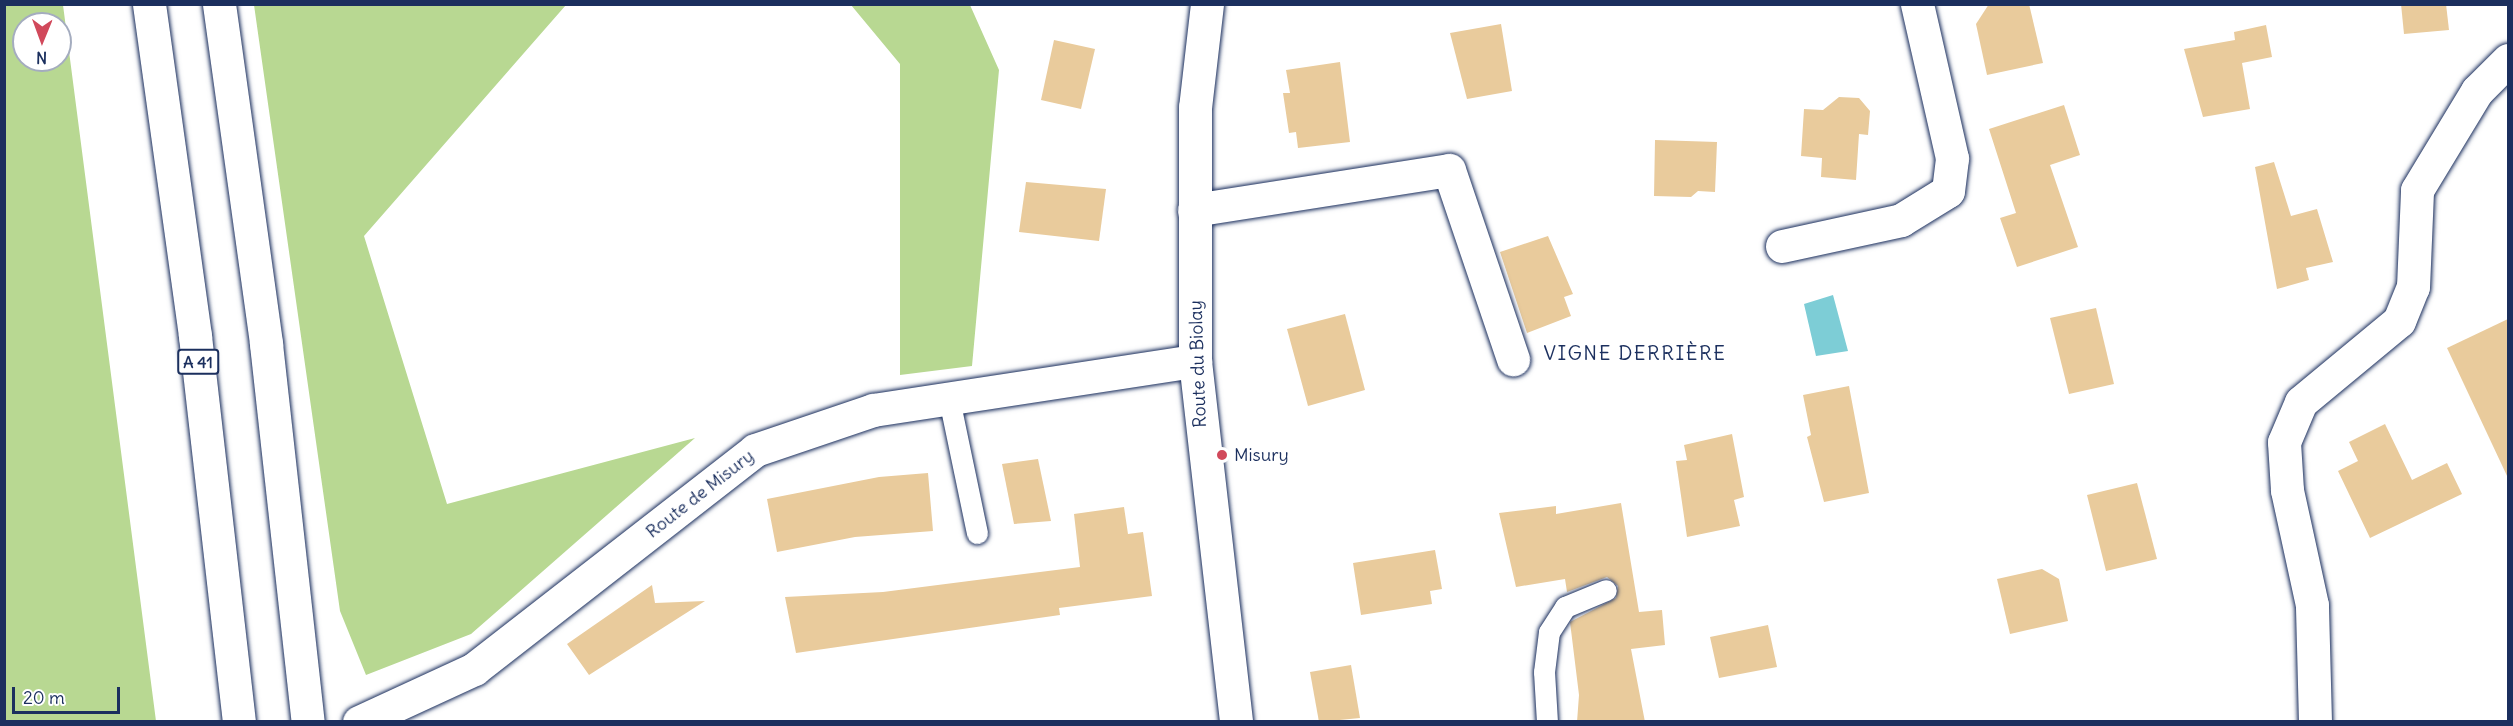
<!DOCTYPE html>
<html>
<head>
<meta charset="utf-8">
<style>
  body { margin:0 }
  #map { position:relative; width:2513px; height:726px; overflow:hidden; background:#fff; font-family:Delius,sans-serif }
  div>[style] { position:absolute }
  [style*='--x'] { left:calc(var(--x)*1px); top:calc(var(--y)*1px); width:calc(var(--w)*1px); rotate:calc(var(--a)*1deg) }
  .green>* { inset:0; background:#b8d892 }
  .water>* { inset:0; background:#7dcdd6 }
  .building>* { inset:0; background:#e9cb9c }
  .roads { filter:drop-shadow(0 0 2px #1b2f5e) drop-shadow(0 0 2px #1b2f5e) }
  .lane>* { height:21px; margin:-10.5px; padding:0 10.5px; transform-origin:10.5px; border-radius:10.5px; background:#fff }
  .street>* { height:33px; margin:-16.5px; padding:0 16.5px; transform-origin:16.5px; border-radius:16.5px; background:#fff }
  .secondary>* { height:33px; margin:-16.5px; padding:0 16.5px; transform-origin:16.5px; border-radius:16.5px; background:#fff }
  .highway>* { height:33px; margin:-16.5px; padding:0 16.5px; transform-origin:16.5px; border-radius:16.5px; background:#fff }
  .dots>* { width:16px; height:16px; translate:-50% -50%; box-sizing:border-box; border:3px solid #fff; border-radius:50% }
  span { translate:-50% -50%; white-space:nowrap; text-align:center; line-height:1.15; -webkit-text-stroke:4.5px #fff; paint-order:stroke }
  .shield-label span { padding:2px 4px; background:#fff; border:2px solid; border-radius:4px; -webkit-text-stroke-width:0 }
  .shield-label { font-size:16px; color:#1b2f5e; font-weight:700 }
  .street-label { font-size:18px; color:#1b2f5e }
  .poi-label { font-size:18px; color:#1b2f5e }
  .left { translate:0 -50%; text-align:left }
  .neighbourhood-label { font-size:20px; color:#1b2f5e; letter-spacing:1.5px }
  .frame { position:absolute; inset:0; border:6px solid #1b2f5e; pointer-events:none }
  .north { position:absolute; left:12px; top:12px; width:60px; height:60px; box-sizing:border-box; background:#fff; border:2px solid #a4acbf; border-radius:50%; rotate:181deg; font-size:16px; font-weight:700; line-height:24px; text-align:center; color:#1b2f5e }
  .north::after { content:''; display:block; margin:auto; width:21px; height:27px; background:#d1495b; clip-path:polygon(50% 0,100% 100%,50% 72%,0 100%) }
  .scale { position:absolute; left:12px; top:687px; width:108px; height:27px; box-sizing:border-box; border:3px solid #1b2f5e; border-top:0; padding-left:8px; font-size:18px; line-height:21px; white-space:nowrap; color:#1b2f5e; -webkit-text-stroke:4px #fff; paint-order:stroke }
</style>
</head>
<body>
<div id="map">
  <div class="green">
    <div style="clip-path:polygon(evenodd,4px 5px,63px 5px,156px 721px,5px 721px,4px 5px,24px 24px,60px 24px,60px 60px,24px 60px,24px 24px)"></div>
    <div style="clip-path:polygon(254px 5px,566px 5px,364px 236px,447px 504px,695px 438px,471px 634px,366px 675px,340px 611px)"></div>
    <div style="clip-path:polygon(851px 5px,970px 5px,999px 70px,972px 366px,900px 375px,900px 64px)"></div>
  </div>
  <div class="water">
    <div style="clip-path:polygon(1833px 295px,1848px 351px,1816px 356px,1804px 304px)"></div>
  </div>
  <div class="building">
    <div style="clip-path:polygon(1989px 4px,2029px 4px,2043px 63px,1987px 75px,1976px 24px)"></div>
    <div style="clip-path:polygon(2401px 4px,2446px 4px,2449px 30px,2404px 34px)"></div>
    <div style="clip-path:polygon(1501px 24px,1512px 91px,1467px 99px,1450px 33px)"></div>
    <div style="clip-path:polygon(2266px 25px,2272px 57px,2242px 63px,2250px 109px,2203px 117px,2184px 49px,2235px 40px,2234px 32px)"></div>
    <div style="clip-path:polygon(1054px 40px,1095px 49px,1081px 109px,1041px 100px)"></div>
    <div style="clip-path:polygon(1340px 62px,1350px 142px,1298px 148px,1296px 132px,1289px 133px,1283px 93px,1290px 93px,1286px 70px)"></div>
    <div style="clip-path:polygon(1839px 97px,1859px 98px,1870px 111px,1868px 135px,1859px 134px,1856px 180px,1821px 177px,1822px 158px,1801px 156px,1804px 109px,1823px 110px)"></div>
    <div style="clip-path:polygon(2064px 105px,2080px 155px,2050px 165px,2078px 247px,2017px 267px,2000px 218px,2016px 213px,1989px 129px)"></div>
    <div style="clip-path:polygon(1655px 140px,1717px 142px,1715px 192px,1698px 191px,1691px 197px,1654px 196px)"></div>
    <div style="clip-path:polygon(2274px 162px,2291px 216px,2317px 209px,2333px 262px,2306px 268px,2309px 280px,2277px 289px,2255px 167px)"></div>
    <div style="clip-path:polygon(1026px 182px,1106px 189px,1099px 241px,1019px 232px)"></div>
    <div style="clip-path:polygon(1548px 236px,1573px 294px,1564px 297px,1571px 316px,1527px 333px,1500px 252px)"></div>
    <div style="clip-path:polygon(2096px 308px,2114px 384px,2069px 394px,2050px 318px)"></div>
    <div style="clip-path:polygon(1345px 314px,1365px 390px,1308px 406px,1287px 329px)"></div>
    <div style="clip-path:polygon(2508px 319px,2508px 478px,2447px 348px)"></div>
    <div style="clip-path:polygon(1849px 386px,1869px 493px,1824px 502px,1807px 437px,1811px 435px,1803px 395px)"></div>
    <div style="clip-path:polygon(2385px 424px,2412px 480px,2447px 463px,2462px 494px,2370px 538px,2338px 471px,2358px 461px,2349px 442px)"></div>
    <div style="clip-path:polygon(1732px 434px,1744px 497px,1734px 500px,1740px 526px,1687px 537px,1676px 461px,1687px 460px,1684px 445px)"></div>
    <div style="clip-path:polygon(1038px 459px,1051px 521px,1014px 524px,1002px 464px)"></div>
    <div style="clip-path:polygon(928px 473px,933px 531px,855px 537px,777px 552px,767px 499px,879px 477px)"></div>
    <div style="clip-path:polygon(2137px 483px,2157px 559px,2106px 571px,2087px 495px)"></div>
    <div style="clip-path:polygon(1621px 503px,1639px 612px,1662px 610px,1665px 645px,1631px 649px,1645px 722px,1577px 722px,1579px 695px,1570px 622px,1616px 598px,1618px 586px,1607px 577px,1567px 592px,1565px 579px,1516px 587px,1499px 513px,1556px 506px,1556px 514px)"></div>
    <div style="clip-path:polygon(1124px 507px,1128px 534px,1143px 532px,1152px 596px,1059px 608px,1060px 615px,796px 653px,785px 597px,883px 592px,1080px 567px,1074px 514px)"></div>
    <div style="clip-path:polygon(1435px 550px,1442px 589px,1430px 591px,1432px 604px,1361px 615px,1353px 563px)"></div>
    <div style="clip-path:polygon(2042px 569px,2059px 579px,2068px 621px,2010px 634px,1997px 579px)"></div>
    <div style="clip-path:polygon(652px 585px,655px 603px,705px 601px,589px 675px,567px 644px)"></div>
    <div style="clip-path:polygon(1768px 625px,1777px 667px,1719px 678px,1710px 637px)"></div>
    <div style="clip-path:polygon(1351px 665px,1360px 718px,1319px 722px,1310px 672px)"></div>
  </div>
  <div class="roads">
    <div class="lane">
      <div style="--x:949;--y:399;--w:137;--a:78.2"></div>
      <div style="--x:1547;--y:722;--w:50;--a:-93.4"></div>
      <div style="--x:1544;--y:672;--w:40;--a:-82.9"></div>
      <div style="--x:1549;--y:632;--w:30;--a:-57"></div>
      <div style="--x:1565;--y:607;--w:44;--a:-22.5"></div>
    </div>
    <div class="street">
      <div style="--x:1194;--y:210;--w:258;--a:-8.9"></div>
      <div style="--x:1449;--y:170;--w:200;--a:71.3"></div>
      <div style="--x:1782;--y:246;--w:122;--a:-12.3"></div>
      <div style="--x:1901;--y:220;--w:55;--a:-31.7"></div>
      <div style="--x:1948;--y:191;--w:33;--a:-83"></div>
      <div style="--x:1952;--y:158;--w:158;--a:-102.8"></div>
      <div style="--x:359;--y:722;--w:127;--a:-24.7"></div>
      <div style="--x:474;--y:669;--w:356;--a:-37.9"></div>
      <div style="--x:755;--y:450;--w:125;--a:-18.7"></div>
      <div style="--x:873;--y:410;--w:326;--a:-8.7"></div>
      <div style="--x:2315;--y:722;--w:117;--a:-91.5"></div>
      <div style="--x:2312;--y:605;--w:118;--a:-102.3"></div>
      <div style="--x:2287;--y:490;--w:48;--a:-93.6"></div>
      <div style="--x:2284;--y:442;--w:43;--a:-67"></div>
      <div style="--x:2301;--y:402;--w:127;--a:-39.6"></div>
      <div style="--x:2399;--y:321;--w:37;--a:-68"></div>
      <div style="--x:2413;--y:287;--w:97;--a:-87.6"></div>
      <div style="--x:2417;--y:190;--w:116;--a:-58.8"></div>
      <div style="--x:2477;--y:91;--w:44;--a:-45"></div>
    </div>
    <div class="secondary">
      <div style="--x:1207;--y:4;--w:104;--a:96.6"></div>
      <div style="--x:1195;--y:107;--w:254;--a:90"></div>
      <div style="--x:1195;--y:361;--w:363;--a:83.5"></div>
    </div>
    <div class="highway">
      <div style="--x:149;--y:4;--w:335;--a:82.1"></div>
      <div style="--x:195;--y:336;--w:388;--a:83.5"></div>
      <div style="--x:219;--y:4;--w:343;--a:82.1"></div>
      <div style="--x:266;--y:344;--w:380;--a:83.7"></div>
    </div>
  </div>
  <div class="dots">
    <div style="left:1222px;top:455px;background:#d1495b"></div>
  </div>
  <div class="shield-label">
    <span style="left:198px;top:362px">A 41</span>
  </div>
  <div class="street-label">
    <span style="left:1198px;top:364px;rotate:-92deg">Route du Biolay</span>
    <span style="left:700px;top:494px;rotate:-38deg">Route de Misury</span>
  </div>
  <div class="poi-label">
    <span class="left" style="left:1234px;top:455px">Misury</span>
  </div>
  <div class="neighbourhood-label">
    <span style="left:1635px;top:352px">VIGNE DERRIÈRE</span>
  </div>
  <div class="frame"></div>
  <div class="north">N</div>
  <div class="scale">20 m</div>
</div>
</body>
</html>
